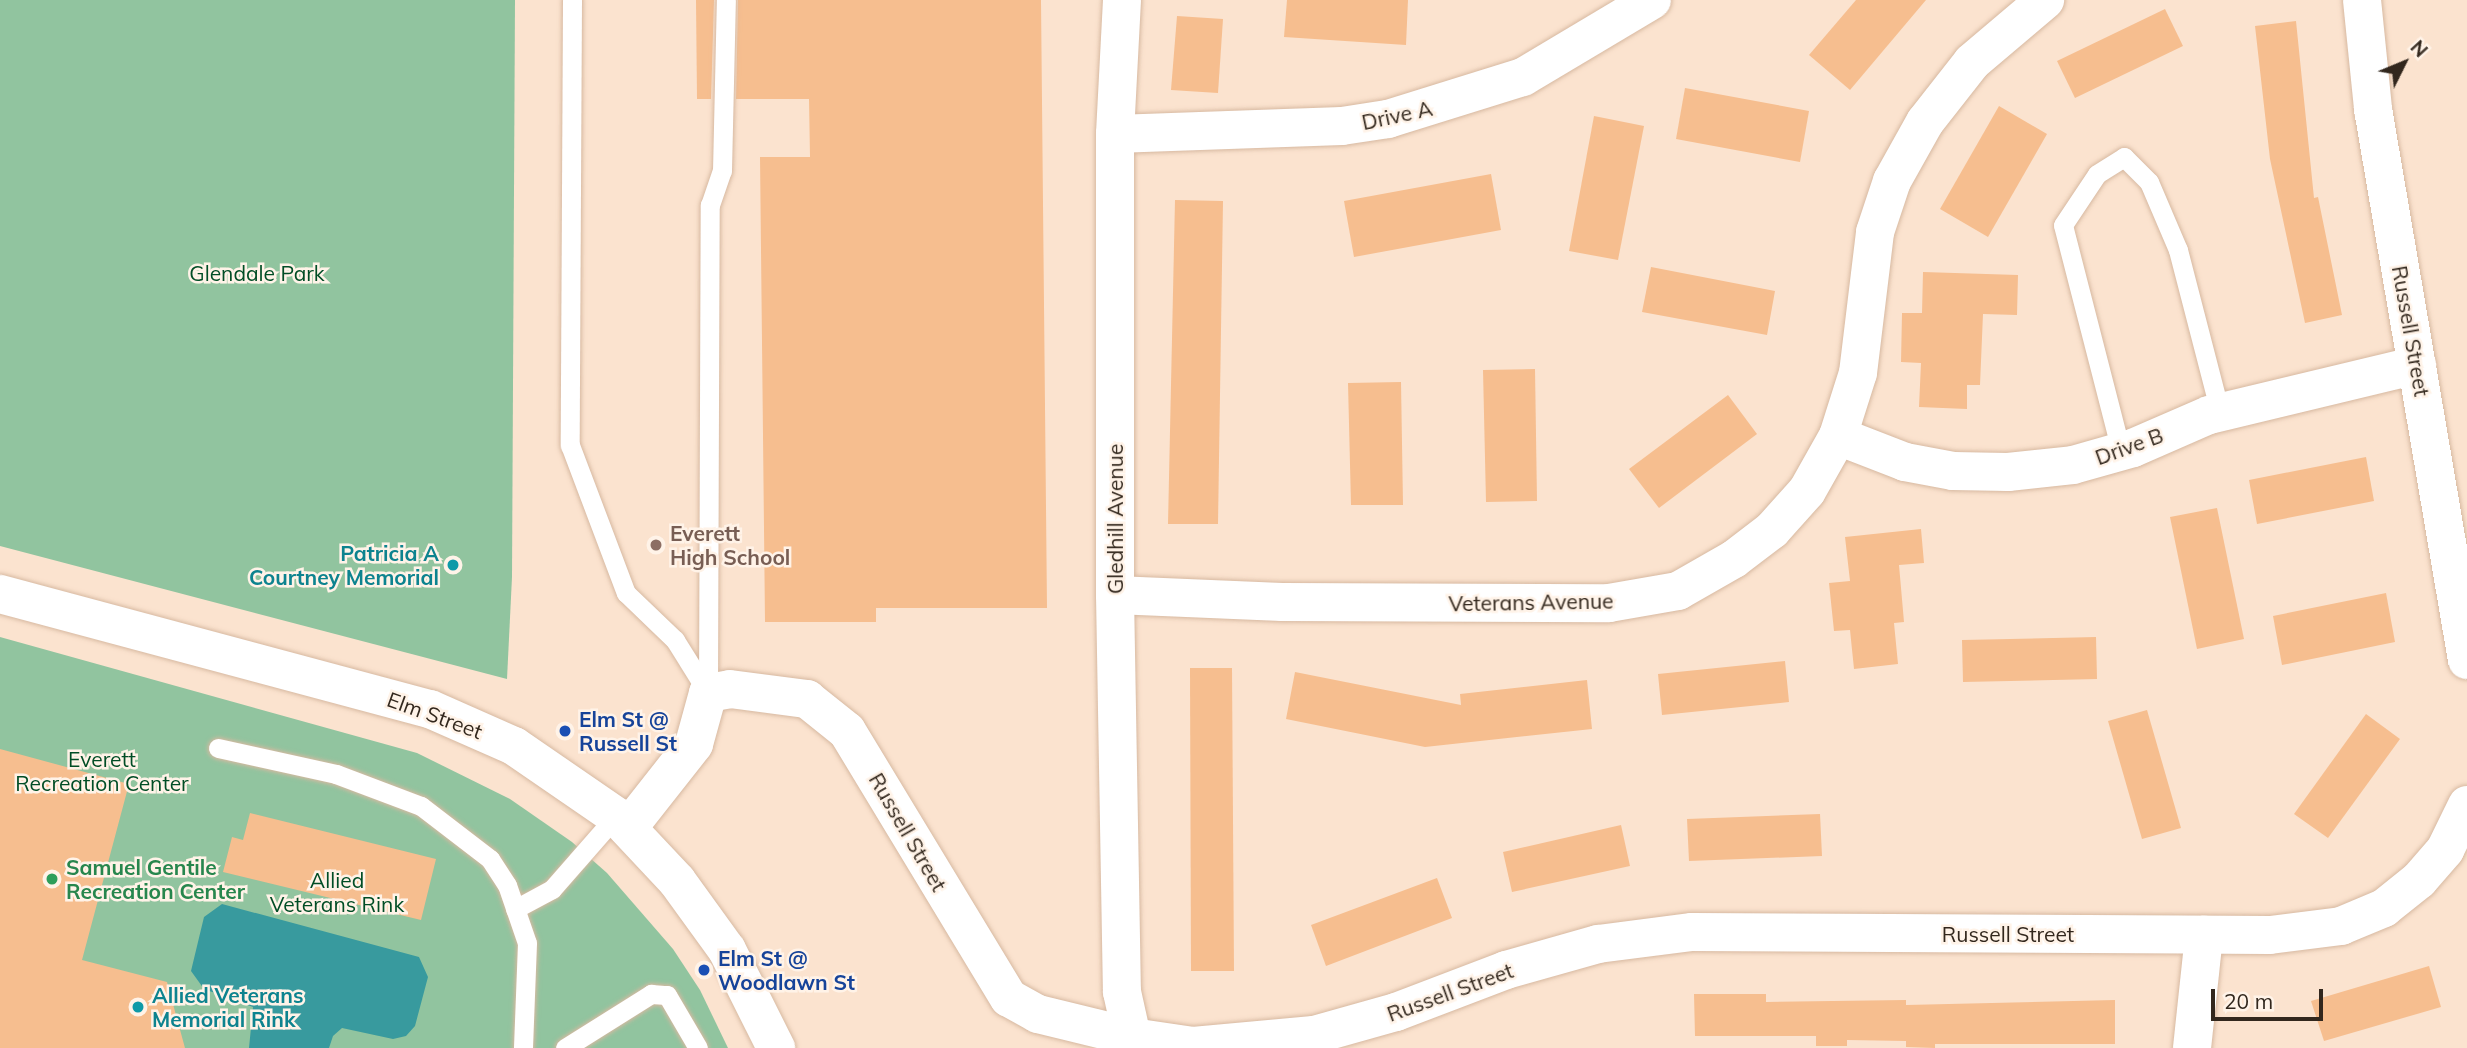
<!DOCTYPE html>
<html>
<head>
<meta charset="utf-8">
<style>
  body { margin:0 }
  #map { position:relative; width:2467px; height:1048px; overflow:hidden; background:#fbe3cf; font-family:Mulish,sans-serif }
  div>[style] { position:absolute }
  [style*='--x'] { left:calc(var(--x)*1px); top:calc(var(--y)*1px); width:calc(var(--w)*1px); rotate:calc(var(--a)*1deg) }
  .green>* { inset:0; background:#91c49f }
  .water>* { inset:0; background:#389a9e }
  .building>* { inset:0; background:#f6be8f }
  .roads { filter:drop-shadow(0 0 2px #d7b9a1) drop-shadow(0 0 2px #d7b9a1) }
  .lane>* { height:19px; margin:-9.5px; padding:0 9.5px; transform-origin:9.5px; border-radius:9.5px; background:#fff }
  .street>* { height:38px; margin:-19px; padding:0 19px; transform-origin:19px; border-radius:19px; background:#fff }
  .secondary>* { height:38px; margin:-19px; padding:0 19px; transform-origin:19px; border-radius:19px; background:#fff }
  .dots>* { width:19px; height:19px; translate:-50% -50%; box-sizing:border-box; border:4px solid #fff3e8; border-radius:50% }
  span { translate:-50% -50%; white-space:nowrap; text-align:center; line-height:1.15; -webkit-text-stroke:5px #fff3e8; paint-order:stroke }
  .street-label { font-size:21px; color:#32271d }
  .park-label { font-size:21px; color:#004d25 }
  .education-label { font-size:21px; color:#785e54; font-weight:700 }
  .left { translate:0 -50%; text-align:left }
  .culture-label { font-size:21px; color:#0d838f; font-weight:700 }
  .right { translate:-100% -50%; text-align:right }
  .transit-label { font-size:21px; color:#164399; font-weight:700 }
  .leisure-label { font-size:21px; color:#27864d; font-weight:700 }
  .north { position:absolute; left:2369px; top:28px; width:70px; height:70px; -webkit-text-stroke:5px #fff3e8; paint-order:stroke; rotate:47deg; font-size:19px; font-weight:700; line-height:28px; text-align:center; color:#32271d }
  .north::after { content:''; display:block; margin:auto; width:24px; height:32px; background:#32271d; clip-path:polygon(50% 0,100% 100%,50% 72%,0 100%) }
  .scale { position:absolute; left:2211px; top:989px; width:112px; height:32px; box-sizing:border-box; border:4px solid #32271d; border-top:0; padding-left:9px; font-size:21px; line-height:24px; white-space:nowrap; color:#32271d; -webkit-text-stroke:5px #fff3e8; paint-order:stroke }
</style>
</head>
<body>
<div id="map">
  <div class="green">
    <div style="clip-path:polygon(0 0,515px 0,512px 577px,507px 679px,0 546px)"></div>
    <div style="clip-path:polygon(0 637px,417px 753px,510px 799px,572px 842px,607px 873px,673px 949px,700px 990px,728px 1048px,0 1048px)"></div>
  </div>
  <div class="water">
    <div style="clip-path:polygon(222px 904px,419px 957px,428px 977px,415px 1026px,406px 1036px,393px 1039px,342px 1028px,333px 1036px,329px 1048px,249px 1048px,253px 1007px,204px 989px,191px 971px,204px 917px)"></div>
  </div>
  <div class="building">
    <div style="clip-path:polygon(696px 0,714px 0,711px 99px,697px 99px)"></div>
    <div style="clip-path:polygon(738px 0,1041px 0,1047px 608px,876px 608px,876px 622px,765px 622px,760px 157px,810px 157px,809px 99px,736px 99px)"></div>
    <div style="clip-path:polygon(1287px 0,1408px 0,1406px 45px,1284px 37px)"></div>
    <div style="clip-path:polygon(1856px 0,1926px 0,1850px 90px,1809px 55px)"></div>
    <div style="clip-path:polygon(2165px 9px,2183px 46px,2075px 98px,2057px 61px)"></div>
    <div style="clip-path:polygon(1177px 16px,1223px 19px,1218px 93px,1171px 90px)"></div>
    <div style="clip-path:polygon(2296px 21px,2314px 198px,2318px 197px,2342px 315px,2305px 323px,2270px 159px,2255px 26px)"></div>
    <div style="clip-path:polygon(1685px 88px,1809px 111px,1800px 162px,1676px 139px)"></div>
    <div style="clip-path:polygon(1999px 106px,2047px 134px,1988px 237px,1940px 209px)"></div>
    <div style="clip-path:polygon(1594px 116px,1644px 126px,1618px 260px,1569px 251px)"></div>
    <div style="clip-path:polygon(1491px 174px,1501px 230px,1354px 257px,1344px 201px)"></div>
    <div style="clip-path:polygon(1175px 200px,1223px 201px,1218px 524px,1168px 524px)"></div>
    <div style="clip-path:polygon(1651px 267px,1775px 291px,1767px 335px,1642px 312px)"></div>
    <div style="clip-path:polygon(1923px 272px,2018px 275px,2017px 315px,1983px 314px,1980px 385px,1967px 385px,1967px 409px,1919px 407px,1921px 363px,1901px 362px,1902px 313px,1922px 313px)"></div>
    <div style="clip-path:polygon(1535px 369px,1537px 501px,1486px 502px,1483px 370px)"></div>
    <div style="clip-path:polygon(1401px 382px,1403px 505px,1351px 505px,1348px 383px)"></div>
    <div style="clip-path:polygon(1728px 395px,1757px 434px,1659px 508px,1629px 469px)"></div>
    <div style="clip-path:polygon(2366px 457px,2374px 501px,2257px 524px,2249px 480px)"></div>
    <div style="clip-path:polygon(2217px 508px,2244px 639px,2197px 649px,2170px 517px)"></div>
    <div style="clip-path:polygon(1921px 529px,1924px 563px,1899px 565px,1904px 622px,1894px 623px,1898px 664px,1854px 669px,1850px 630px,1834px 631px,1829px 583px,1850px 581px,1845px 537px)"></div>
    <div style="clip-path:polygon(2386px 593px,2395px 642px,2282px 665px,2273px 616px)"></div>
    <div style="clip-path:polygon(2096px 637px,2097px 679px,1963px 682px,1962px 640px)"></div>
    <div style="clip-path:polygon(1785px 661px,1789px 702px,1662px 715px,1658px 674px)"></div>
    <div style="clip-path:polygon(1190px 668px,1232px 668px,1234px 971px,1191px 971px)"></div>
    <div style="clip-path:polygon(1295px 672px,1461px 705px,1460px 694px,1587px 680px,1592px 729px,1425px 747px,1286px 719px)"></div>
    <div style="clip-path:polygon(2147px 710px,2181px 828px,2142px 839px,2108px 721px)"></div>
    <div style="clip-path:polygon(2366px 714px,2400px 739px,2328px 838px,2294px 814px)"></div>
    <div style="clip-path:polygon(0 749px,129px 784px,82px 960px,167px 982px,185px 1048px,0 1048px)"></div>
    <div style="clip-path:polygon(250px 813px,436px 859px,421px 920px,223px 872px,232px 837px,243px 840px)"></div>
    <div style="clip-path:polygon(1820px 814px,1822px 856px,1689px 861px,1687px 819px)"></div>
    <div style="clip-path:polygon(1621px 825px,1630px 866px,1512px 892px,1503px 852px)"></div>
    <div style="clip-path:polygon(1437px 878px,1452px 918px,1326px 966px,1311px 925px)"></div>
    <div style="clip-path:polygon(2429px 966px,2441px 1007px,2324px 1041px,2311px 1001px)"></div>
    <div style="clip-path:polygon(1694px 994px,1766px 994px,1766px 1002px,1906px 1000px,1906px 1005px,2115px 1000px,2115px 1044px,1935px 1044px,1935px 1048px,1906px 1047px,1906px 1041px,1847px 1040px,1847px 1046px,1816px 1046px,1816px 1036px,1695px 1036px)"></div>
  </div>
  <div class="roads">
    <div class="lane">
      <div style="--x:572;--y:0;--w:445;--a:90.3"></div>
      <div style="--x:570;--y:445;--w:158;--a:69.3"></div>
      <div style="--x:626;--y:593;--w:68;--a:43.8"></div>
      <div style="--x:675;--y:640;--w:62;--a:58.1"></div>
      <div style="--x:708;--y:693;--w:488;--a:-89.8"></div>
      <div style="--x:710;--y:205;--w:36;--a:-71"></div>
      <div style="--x:722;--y:171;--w:171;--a:-88.7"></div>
      <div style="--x:2121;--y:451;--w:233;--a:-104.4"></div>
      <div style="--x:2063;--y:225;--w:61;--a:-56.3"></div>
      <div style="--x:2097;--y:174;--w:32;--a:-32"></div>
      <div style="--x:2124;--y:157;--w:35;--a:45"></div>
      <div style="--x:2149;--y:182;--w:74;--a:66.9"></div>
      <div style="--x:2178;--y:250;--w:167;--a:75.5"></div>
      <div style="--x:218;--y:748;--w:121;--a:12.4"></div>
      <div style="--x:336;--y:774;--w:91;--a:20.6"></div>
      <div style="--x:421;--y:806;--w:87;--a:37.5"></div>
      <div style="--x:490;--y:859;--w:31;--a:57"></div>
      <div style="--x:507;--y:885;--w:61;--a:71"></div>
      <div style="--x:527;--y:943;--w:105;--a:92.2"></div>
      <div style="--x:515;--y:909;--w:42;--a:-28.4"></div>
      <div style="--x:552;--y:889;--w:97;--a:-48.8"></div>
      <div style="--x:565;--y:1048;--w:102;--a:-32.1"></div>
      <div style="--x:651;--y:994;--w:16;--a:4"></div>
      <div style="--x:667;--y:995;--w:61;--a:59.7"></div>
    </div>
    <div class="street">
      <div style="--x:2362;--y:0;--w:110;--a:84.2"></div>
      <div style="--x:2373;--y:109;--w:559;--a:80.32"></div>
      <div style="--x:1115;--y:134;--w:227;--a:-2"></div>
      <div style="--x:1342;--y:126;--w:47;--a:-8.7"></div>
      <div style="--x:1388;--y:119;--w:141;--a:-17.3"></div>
      <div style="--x:1523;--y:77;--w:150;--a:-30.8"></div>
      <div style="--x:1838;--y:436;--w:72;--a:21.2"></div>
      <div style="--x:1905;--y:462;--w:49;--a:10.6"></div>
      <div style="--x:1953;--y:471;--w:55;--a:1"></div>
      <div style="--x:2008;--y:472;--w:65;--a:-6.1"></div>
      <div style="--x:2073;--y:465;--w:62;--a:-15.8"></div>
      <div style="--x:2133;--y:448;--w:83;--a:-23.5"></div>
      <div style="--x:2209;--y:415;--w:214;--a:-13.5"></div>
      <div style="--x:1115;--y:595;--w:167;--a:2.4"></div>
      <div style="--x:1282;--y:602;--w:327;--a:0.2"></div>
      <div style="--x:1609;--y:603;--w:70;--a:-9.9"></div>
      <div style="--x:1678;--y:591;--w:64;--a:-29.7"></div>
      <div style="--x:1734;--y:559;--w:48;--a:-37.3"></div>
      <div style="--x:1772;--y:530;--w:52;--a:-48.1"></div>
      <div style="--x:1807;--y:491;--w:63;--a:-60.6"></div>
      <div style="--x:1838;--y:436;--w:66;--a:-72.4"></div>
      <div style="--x:1858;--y:373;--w:142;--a:-83.1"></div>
      <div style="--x:1875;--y:232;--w:54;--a:-71.6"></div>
      <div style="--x:1892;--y:181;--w:68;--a:-60.8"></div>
      <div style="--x:1925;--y:122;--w:76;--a:-51.9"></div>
      <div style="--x:1972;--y:62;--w:96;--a:-40.3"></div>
      <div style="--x:1132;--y:1037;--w:62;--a:8.4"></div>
      <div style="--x:1193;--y:1046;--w:121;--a:-5.2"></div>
      <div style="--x:1314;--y:1035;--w:85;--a:-15.7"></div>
      <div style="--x:1396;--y:1012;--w:118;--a:-20.9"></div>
      <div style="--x:1506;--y:970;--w:96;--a:-15.8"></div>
      <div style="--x:1598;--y:944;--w:95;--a:-7.3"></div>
      <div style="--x:1692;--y:932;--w:578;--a:0.3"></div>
      <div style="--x:2270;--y:935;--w:72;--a:-7.2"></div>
      <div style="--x:2341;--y:926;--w:47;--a:-22.7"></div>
      <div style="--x:2384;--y:908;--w:45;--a:-38.7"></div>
      <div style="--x:2419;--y:880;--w:40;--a:-49"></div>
      <div style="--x:2445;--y:850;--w:50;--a:-63.9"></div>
      <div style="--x:2192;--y:1048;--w:114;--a:-83.9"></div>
    </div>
    <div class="secondary">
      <div style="--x:1122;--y:0;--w:134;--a:93"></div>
      <div style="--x:1115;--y:134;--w:461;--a:90"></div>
      <div style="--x:1115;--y:595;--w:397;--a:89"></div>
      <div style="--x:1122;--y:992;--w:46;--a:77.5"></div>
      <div style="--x:0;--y:594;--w:445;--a:15"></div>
      <div style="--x:430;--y:709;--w:92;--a:23.8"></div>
      <div style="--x:514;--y:746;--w:124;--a:34.5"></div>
      <div style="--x:616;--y:816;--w:89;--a:46.8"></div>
      <div style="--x:677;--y:881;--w:85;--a:54.1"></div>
      <div style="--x:727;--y:950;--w:110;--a:63.4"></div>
      <div style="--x:628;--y:828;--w:107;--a:-51.8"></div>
      <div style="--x:694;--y:744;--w:53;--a:-74.6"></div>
      <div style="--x:708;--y:693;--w:22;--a:-10"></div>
      <div style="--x:730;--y:689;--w:78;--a:7.4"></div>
      <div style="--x:807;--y:699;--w:51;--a:38.7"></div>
      <div style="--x:847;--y:731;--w:312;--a:58.8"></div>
      <div style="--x:1009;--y:998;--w:33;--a:29"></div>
      <div style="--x:1038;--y:1014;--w:97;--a:13.7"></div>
    </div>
  </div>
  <div class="dots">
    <div style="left:656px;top:545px;background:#8d6e63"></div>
    <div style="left:453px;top:565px;background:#0f9aa8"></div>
    <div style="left:565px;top:731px;background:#1a4fb4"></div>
    <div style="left:52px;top:879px;background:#2e9e5b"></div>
    <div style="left:704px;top:970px;background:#1a4fb4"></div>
    <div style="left:138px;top:1007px;background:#0f9aa8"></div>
  </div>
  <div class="street-label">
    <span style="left:1397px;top:115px;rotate:-12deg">Drive A</span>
    <span style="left:2411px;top:331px;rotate:80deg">Russell Street</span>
    <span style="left:2129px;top:446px;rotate:-20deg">Drive B</span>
    <span style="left:1115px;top:519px;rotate:-90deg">Gledhill Avenue</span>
    <span style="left:1531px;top:602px;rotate:-1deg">Veterans Avenue</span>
    <span style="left:435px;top:715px;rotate:20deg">Elm Street</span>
    <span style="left:908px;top:832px;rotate:60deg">Russell Street</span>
    <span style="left:2008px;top:934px">Russell Street</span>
    <span style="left:1450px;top:992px;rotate:-20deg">Russell Street</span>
  </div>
  <div class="park-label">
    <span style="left:257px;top:273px">Glendale Park</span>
    <span style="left:102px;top:771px">Everett<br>Recreation Center</span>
    <span style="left:337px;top:892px">Allied<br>Veterans Rink</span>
  </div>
  <div class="education-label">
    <span class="left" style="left:670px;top:545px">Everett<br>High School</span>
  </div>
  <div class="culture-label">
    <span class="right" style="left:439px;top:565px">Patricia A<br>Courtney Memorial</span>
    <span class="left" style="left:152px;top:1007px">Allied Veterans<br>Memorial Rink</span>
  </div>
  <div class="transit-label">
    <span class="left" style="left:579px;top:731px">Elm St @<br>Russell St</span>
    <span class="left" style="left:718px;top:970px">Elm St @<br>Woodlawn St</span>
  </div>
  <div class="leisure-label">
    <span class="left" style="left:66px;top:879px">Samuel Gentile<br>Recreation Center</span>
  </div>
  <div class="north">N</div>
  <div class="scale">20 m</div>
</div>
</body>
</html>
